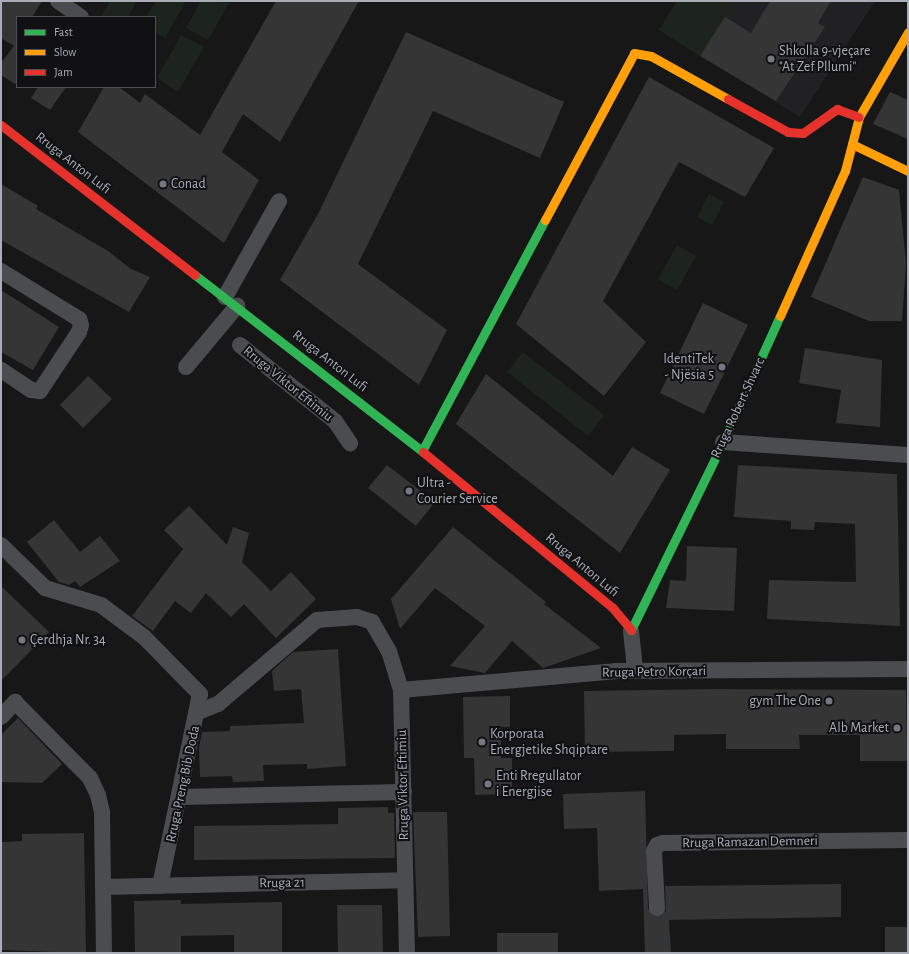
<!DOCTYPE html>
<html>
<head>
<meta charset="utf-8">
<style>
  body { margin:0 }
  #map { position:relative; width:909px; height:954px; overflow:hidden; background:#171717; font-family:"Alegreya Sans",sans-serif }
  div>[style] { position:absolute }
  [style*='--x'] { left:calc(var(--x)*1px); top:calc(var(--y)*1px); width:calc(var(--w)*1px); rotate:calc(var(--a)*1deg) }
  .built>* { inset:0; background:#212123 }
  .green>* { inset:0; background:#1d241e }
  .building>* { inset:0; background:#353536 }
  .street-tunnel>* { height:16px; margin-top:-8px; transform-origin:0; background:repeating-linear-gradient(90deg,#343537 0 16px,transparent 0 24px) }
  .street>* { height:16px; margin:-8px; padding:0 8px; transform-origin:8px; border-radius:8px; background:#4b4c50 }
  .fast>* { height:9px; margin:-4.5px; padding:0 4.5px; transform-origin:4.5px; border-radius:4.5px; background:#30b455 }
  .slow>* { height:9px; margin:-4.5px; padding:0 4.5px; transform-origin:4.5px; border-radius:4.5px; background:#ff9f0a }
  .jam>* { height:9px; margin:-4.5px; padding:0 4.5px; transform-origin:4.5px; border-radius:4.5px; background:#e5322d }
  .dots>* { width:11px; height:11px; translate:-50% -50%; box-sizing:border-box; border:2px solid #111113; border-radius:50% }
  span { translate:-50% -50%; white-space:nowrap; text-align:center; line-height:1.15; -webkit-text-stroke:4px #111113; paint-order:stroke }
  .poi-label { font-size:14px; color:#a8adb8 }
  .left { translate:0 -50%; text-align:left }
  .right { translate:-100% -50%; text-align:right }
  .street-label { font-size:14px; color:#a8adb8 }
  .frame { position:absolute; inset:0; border:2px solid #a8adb8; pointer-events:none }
  .legend { position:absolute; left:16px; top:16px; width:140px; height:72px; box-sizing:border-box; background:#111113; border:1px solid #4d4f55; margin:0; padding:5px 7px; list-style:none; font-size:12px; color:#a8adb8 }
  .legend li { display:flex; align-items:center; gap:8px; height:20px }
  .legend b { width:20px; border:1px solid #4d4f55 }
</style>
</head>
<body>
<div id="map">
  <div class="built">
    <div style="clip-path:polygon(677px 1px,875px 1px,800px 117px,659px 30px)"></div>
  </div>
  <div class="green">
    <div style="clip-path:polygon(110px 1px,137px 1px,128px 17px,101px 17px)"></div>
    <div style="clip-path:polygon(156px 1px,186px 1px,165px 38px,155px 32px,155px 17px,146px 17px)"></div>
    <div style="clip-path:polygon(201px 1px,229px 3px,208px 40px,186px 28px)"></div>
    <div style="clip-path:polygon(677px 1px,735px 1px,700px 56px,659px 30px)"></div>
    <div style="clip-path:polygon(181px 35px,204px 47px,178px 92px,157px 78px)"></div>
    <div style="clip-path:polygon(709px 194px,724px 202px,712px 225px,697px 217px)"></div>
    <div style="clip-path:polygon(677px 245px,696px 256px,677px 290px,658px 279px)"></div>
    <div style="clip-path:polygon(523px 352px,604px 415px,588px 436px,507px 372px)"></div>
  </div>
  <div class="building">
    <div style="clip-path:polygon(1px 1px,42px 1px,32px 17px,17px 17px,17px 85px,1px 75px,1px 63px,14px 46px,1px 38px)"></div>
    <div style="clip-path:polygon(276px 1px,359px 1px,280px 142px,243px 114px,222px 152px,259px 180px,224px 243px,78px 132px,104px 87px,119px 87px,140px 103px,145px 94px,200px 135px)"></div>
    <div style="clip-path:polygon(770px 1px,831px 1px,818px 23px,825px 27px,776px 101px,700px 56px,725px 17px,751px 33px)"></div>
    <div style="clip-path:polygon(406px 32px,564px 102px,540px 158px,433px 111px,358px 264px,447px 330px,419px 385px,280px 280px,318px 214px)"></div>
    <div style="clip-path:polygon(649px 77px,774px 148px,745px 197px,679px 162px,603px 301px,646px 342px,604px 396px,516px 324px)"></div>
    <div style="clip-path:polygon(38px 87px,66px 87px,50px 110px,31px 98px)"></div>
    <div style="clip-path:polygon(890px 92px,908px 100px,908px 139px,873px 124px)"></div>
    <div style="clip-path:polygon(863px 177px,899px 190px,906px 264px,902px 321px,869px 321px,811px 297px)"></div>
    <div style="clip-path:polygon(1px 184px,38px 206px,36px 209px,108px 251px,131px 269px,150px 277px,129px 312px,1px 240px)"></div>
    <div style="clip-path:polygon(1px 290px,59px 327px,33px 370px,1px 352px)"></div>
    <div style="clip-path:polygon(703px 303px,748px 325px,704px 414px,660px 393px)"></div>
    <div style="clip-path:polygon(805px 348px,882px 360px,880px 427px,836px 423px,841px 390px,799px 383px)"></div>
    <div style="clip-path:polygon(486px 374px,613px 476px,632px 447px,670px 470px,620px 553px,456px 424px)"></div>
    <div style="clip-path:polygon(88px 376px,112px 399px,83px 428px,60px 405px)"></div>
    <div style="clip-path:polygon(387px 465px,435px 502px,416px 526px,368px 488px)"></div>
    <div style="clip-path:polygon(738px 465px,897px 474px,900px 626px,767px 619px,769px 580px,856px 582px,855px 524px,815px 522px,814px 530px,791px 529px,791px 521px,734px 517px)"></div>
    <div style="clip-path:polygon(189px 506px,227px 545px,233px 527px,249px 533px,242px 562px,271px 591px,291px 572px,316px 599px,276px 638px,244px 604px,231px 617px,206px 593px,191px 613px,175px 601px,153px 631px,132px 616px,183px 549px,164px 530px)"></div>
    <div style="clip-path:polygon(54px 520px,80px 552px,100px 536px,120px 561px,80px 587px,75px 581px,69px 585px,59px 582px,27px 542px)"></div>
    <div style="clip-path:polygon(453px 527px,546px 602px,544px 604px,601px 648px,543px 668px,512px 641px,485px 673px,450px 666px,485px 626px,435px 588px,400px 629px,391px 599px)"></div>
    <div style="clip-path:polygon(687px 546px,737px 548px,734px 611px,666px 608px,670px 580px,686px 581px)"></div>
    <div style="clip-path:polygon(1px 586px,49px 632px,1px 681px)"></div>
    <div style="clip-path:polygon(338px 649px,346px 766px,307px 769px,307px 764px,263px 765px,264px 781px,233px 782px,232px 776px,200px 777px,199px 748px,202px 732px,230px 731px,230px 726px,304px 723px,301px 689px,274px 691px,272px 671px,293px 652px)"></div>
    <div style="clip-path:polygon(714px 689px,906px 690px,907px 761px,860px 761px,860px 735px,799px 735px,800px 749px,726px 749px,726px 734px,674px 735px,674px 751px,585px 752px,584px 691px)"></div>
    <div style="clip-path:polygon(510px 696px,510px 727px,501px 727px,501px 758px,512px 758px,512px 794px,475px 795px,474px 758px,464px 758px,463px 697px)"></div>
    <div style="clip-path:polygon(18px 718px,62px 764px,42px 783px,1px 782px,1px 735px)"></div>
    <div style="clip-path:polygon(645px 791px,648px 908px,652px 916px,658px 917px,666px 912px,665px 886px,841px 884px,841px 917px,669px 920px,671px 952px,645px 953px,643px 889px,599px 891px,597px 828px,564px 829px,563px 794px)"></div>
    <div style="clip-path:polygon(388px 807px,388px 813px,394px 813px,395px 858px,194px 860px,194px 826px,338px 824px,338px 808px)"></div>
    <div style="clip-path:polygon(413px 812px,447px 812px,450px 936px,418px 937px)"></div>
    <div style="clip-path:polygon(84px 833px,86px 953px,1px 950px,1px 842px,22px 841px,22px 834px)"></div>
    <div style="clip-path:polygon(181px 900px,181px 904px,282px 902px,282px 953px,234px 953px,234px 935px,181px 936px,181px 953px,135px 953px,134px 901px)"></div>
    <div style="clip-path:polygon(337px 905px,382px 905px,383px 953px,338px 953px)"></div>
    <div style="clip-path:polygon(885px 927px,908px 927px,908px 953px,885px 953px)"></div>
    <div style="clip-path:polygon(497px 933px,558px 933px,558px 953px,497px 953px)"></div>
  </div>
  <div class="street-tunnel">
    <div style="--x:657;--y:908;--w:45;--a:87.5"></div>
  </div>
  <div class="street">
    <div style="--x:58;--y:1;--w:28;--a:35"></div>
    <div style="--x:1;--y:271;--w:92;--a:31.6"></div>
    <div style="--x:79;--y:319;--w:6;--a:72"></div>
    <div style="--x:81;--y:325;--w:7;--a:106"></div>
    <div style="--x:79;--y:332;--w:71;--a:123.5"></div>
    <div style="--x:40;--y:391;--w:9;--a:-174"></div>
    <div style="--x:31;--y:390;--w:36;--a:-146"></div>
    <div style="--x:225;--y:297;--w:110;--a:-60.6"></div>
    <div style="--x:240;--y:345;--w:122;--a:38.7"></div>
    <div style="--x:335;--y:421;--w:27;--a:56"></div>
    <div style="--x:186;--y:367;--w:80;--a:-50.1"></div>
    <div style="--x:723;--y:442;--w:185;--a:4"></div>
    <div style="--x:1;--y:545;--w:62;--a:44.3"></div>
    <div style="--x:45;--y:588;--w:59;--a:16.9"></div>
    <div style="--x:101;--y:605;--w:54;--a:36.7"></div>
    <div style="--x:144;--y:637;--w:80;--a:45.5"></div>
    <div style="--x:200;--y:694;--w:196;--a:101.8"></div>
    <div style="--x:631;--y:631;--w:39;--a:84"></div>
    <div style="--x:401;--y:690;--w:217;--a:-5"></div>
    <div style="--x:617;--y:671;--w:291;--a:-0.4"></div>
    <div style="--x:198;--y:712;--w:22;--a:-22"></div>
    <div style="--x:218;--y:704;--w:130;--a:-40.3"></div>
    <div style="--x:317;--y:620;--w:40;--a:-4.3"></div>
    <div style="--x:357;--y:617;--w:16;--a:18"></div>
    <div style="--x:372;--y:622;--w:34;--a:60"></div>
    <div style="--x:389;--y:651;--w:41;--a:72.9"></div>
    <div style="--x:401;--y:690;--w:263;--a:88.7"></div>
    <div style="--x:1;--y:717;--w:21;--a:-47"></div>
    <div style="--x:15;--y:702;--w:107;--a:45.4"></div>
    <div style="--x:90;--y:778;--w:19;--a:65"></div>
    <div style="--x:98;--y:795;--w:17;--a:77"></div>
    <div style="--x:102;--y:812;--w:141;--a:89.2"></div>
    <div style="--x:180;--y:797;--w:224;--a:-1.3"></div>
    <div style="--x:104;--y:887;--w:301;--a:-1.3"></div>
    <div style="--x:657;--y:908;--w:57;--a:-93"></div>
    <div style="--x:654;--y:851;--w:7;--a:-63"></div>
    <div style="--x:657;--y:845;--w:6;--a:-18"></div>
    <div style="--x:663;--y:843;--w:245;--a:-0.7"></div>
  </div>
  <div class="fast">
    <div style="--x:195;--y:275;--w:289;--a:37.8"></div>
    <div style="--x:422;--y:451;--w:262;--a:-62"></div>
    <div style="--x:631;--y:630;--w:209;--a:-63.9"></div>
    <div style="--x:723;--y:442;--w:138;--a:-65.7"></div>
  </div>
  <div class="slow">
    <div style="--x:852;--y:144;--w:62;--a:25.7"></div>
    <div style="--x:545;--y:220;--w:189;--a:-61.9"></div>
    <div style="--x:634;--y:53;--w:17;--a:10"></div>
    <div style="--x:651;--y:56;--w:88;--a:29.2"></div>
    <div style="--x:780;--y:316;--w:159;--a:-65.9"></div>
    <div style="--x:845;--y:171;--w:56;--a:-75.5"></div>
    <div style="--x:859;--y:117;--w:98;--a:-60"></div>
  </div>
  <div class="jam">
    <div style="--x:728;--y:99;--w:68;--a:28.8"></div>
    <div style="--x:788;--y:132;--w:15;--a:4"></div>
    <div style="--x:803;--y:133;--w:42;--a:-35.2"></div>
    <div style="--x:837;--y:109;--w:23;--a:20"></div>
    <div style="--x:1;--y:125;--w:245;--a:37.7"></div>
    <div style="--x:423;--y:452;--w:244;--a:39.4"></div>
    <div style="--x:612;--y:607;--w:30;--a:50"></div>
  </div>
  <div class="dots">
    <div style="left:771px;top:59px;background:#757880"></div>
    <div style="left:163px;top:184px;background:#757880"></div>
    <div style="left:722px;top:367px;background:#757880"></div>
    <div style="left:409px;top:491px;background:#757880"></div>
    <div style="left:22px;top:640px;background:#757880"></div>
    <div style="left:829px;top:701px;background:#757880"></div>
    <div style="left:897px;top:728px;background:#757880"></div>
    <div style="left:482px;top:742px;background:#757880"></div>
    <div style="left:488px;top:784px;background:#757880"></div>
  </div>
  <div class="poi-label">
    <span class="left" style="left:779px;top:59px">Shkolla 9-vjeçare<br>"At Zef Pllumi"</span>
    <span class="left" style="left:171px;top:184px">Conad</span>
    <span class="right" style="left:714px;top:367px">IdentiTek<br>- Njësia 5</span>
    <span class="left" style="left:417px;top:491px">Ultra -<br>Courier Service</span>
    <span class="left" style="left:30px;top:640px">Çerdhja Nr. 34</span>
    <span class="right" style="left:821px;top:701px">gym The One</span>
    <span class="right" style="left:889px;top:728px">Alb Market</span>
    <span class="left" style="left:490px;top:742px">Korporata<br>Energjetike Shqiptare</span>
    <span class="left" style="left:496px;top:784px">Enti Rregullator<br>i Energjise</span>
  </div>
  <div class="street-label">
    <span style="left:73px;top:163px;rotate:38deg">Rruga Anton Lufi</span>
    <span style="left:330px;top:361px;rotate:38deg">Rruga Anton Lufi</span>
    <span style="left:288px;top:384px;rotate:39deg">Rruga Viktor Eftimiu</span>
    <span style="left:738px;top:408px;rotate:-65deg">Rruga Robert Shvarc</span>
    <span style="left:582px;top:565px;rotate:40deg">Rruga Anton Lufi</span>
    <span style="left:654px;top:672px;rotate:-1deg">Rruga Petro Korçari</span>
    <span style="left:183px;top:784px;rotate:-78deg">Rruga Preng Bib Doda</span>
    <span style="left:403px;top:785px;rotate:-91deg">Rruga Viktor Eftimiu</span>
    <span style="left:750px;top:842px;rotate:-1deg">Rruga Ramazan Demneri</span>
    <span style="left:282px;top:883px;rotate:-1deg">Rruga 21</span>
  </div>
  <div class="frame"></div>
  <ul class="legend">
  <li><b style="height:5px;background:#30b455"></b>Fast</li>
  <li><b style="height:5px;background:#ff9f0a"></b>Slow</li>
  <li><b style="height:5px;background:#e5322d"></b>Jam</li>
  </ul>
</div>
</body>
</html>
